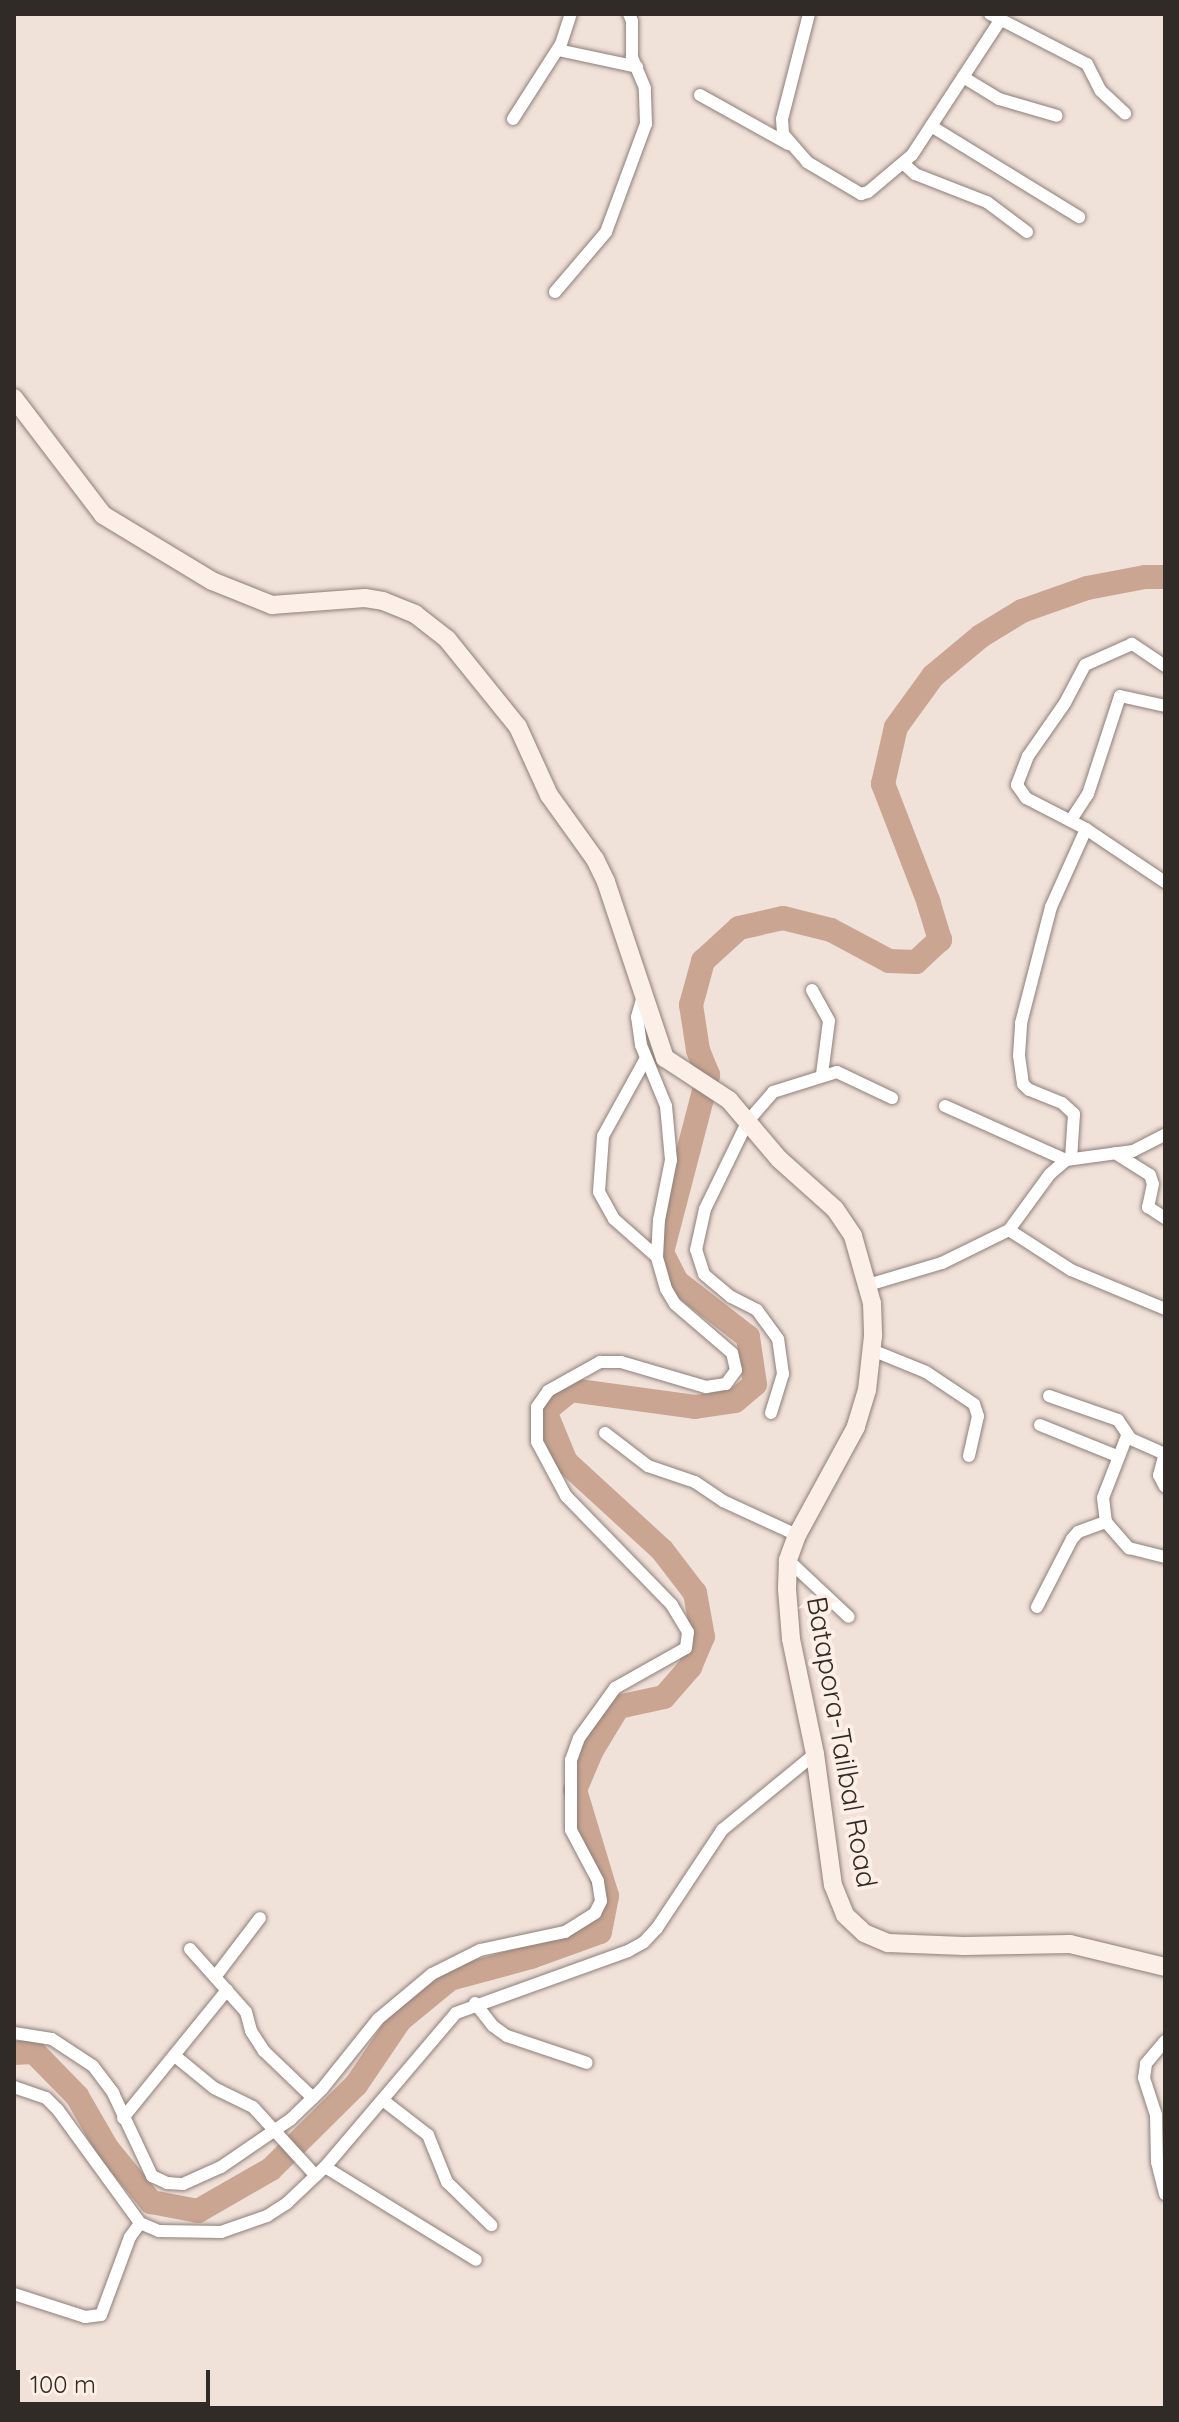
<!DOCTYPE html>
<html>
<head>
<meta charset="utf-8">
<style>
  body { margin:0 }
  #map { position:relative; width:1179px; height:2422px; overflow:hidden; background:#f0e1d9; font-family:Quicksand,sans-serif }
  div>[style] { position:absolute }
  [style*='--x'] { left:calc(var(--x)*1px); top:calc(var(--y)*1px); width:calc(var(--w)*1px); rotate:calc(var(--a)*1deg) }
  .river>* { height:24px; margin:-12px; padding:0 12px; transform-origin:12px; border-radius:12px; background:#caa692 }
  .roads { filter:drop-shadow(0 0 2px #8d7f78) drop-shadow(0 0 2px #8d7f78) }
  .street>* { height:12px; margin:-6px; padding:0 6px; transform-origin:6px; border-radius:6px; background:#fff }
  .secondary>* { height:18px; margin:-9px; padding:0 9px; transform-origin:9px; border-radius:9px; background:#fbefe8 }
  span { translate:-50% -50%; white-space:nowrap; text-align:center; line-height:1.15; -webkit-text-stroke:8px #fdeee6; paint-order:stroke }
  .street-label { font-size:28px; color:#312b28 }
  .frame { position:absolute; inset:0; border:16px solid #312b28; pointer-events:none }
  .scale { position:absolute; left:16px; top:2370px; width:194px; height:36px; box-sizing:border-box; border:4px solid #312b28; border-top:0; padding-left:10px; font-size:24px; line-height:28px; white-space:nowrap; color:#312b28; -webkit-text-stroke:6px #fdeee6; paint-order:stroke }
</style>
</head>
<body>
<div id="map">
  <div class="river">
    <div style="--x:14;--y:2053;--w:20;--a:-3"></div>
    <div style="--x:34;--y:2052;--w:62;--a:45.7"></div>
    <div style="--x:77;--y:2096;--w:60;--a:60"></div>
    <div style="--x:107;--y:2148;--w:70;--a:50.8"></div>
    <div style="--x:151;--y:2202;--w:48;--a:10.8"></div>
    <div style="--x:198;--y:2211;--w:84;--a:-29.9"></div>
    <div style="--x:271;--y:2169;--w:120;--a:-44.7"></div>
    <div style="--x:356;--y:2085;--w:78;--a:-55.9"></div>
    <div style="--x:400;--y:2020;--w:65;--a:-39.4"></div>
    <div style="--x:450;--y:1979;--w:84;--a:-15.2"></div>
    <div style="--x:531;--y:1957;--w:73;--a:-19.9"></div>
    <div style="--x:600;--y:1932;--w:37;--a:-79"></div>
    <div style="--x:607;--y:1896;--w:111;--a:-106.8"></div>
    <div style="--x:575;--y:1790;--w:43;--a:-67"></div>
    <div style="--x:592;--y:1750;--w:50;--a:-58.8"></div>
    <div style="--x:618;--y:1707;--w:47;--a:-12.3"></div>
    <div style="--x:664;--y:1697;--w:40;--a:-49"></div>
    <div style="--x:690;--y:1667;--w:33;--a:-67"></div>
    <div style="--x:703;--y:1637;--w:45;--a:-100.3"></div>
    <div style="--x:695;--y:1593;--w:54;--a:-127.5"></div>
    <div style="--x:662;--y:1550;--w:130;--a:-137.5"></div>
    <div style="--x:566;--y:1462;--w:55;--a:-112.4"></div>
    <div style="--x:545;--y:1411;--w:33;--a:-39"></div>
    <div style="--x:571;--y:1390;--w:125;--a:7.8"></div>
    <div style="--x:695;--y:1407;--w:40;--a:-8.5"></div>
    <div style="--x:735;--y:1401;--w:26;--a:-40"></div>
    <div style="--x:755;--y:1384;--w:48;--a:-98.5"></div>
    <div style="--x:748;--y:1337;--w:90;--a:-142.2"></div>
    <div style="--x:677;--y:1282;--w:34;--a:-117"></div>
    <div style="--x:662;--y:1252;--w:183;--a:-75.4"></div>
    <div style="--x:708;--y:1075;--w:27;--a:-112"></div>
    <div style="--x:698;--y:1050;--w:46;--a:-98.8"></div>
    <div style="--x:691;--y:1005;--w:46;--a:-74.7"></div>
    <div style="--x:703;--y:961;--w:49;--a:-42.5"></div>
    <div style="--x:739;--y:928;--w:45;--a:-12.8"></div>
    <div style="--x:783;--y:918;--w:49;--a:14"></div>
    <div style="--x:831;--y:930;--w:66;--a:28.1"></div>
    <div style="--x:889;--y:961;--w:27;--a:2"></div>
    <div style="--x:916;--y:962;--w:33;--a:-43"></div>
    <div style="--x:940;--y:940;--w:39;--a:-107"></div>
    <div style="--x:929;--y:903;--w:128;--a:-111.1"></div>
    <div style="--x:883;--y:784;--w:58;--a:-77.2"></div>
    <div style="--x:896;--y:727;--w:63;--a:-54"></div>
    <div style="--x:933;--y:676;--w:62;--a:-39.8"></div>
    <div style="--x:981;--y:636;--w:48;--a:-31.4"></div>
    <div style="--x:1022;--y:611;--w:69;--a:-19.5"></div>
    <div style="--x:1087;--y:588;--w:59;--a:-10.7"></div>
    <div style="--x:1145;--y:577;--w:20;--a:0"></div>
  </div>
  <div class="roads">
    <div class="street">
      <div style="--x:809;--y:14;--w:108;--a:104.4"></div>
      <div style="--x:782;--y:119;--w:15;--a:86"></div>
      <div style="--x:783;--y:134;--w:37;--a:49"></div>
      <div style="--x:807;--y:162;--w:63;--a:30.7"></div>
      <div style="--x:861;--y:194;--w:7;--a:-16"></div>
      <div style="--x:868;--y:192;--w:57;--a:-40.1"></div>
      <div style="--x:912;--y:155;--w:163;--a:-56.8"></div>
      <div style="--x:990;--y:14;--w:109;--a:27.3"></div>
      <div style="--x:1087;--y:64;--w:30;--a:63"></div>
      <div style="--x:1101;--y:91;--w:33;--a:43"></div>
      <div style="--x:558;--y:50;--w:81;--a:12.1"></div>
      <div style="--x:963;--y:77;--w:42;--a:31.4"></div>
      <div style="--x:999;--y:99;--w:60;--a:16.3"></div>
      <div style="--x:700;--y:95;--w:101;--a:29.1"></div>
      <div style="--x:513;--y:119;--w:89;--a:-57.4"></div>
      <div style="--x:561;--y:44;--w:32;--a:-72"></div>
      <div style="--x:931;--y:126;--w:174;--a:31.6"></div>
      <div style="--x:904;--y:164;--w:15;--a:42"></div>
      <div style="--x:915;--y:174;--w:77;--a:21.3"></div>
      <div style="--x:987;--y:202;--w:50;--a:36.9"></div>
      <div style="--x:555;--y:292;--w:79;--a:-49.6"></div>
      <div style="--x:606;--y:232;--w:115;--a:-69.7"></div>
      <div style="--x:646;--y:124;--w:36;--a:-92"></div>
      <div style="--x:645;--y:88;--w:34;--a:-113"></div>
      <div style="--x:632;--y:57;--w:36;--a:-90"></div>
      <div style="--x:632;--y:21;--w:8;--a:-113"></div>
      <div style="--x:1165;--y:666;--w:40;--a:-146"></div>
      <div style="--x:1132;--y:644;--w:51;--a:155.9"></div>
      <div style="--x:1085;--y:665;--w:43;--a:117.8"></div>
      <div style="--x:1065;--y:703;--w:65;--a:124.9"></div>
      <div style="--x:1028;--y:756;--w:31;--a:111"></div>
      <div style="--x:1017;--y:785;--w:16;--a:55"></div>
      <div style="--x:1026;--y:798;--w:68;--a:27.3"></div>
      <div style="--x:1086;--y:829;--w:95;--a:33.9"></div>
      <div style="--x:1071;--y:820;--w:31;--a:-57"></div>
      <div style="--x:1088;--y:794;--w:103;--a:-71.9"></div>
      <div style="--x:1120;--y:696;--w:46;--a:12.5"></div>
      <div style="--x:812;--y:990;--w:35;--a:61"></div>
      <div style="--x:829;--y:1021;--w:53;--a:97.5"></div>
      <div style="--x:645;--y:1060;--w:87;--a:118.9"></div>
      <div style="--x:603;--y:1136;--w:56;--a:94.1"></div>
      <div style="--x:599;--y:1192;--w:31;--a:61"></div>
      <div style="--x:614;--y:1219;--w:57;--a:41.5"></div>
      <div style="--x:945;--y:1106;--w:133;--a:24.1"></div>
      <div style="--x:1115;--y:1153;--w:41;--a:32.2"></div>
      <div style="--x:1150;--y:1175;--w:9;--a:72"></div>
      <div style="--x:1153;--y:1184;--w:24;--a:102"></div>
      <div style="--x:1148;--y:1207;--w:20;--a:33"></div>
      <div style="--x:1071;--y:1159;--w:45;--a:-86.2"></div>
      <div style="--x:1074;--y:1114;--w:16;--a:-137"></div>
      <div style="--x:1062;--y:1103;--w:35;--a:-158"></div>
      <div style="--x:1029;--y:1090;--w:8;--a:-135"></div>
      <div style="--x:1023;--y:1084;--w:29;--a:-98"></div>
      <div style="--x:1019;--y:1055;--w:32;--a:-86"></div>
      <div style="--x:1021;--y:1023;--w:120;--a:-75.5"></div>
      <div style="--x:1051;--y:907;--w:85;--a:-65.8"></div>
      <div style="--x:1009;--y:1230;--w:74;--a:32.8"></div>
      <div style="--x:1071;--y:1270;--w:102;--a:22.5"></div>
      <div style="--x:868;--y:1285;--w:77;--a:-16.6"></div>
      <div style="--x:942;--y:1263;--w:75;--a:-26.2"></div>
      <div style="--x:1009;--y:1230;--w:69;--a:-53.8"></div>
      <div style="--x:1050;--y:1174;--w:21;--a:-41"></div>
      <div style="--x:1066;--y:1160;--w:68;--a:-7.7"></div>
      <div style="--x:1133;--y:1151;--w:36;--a:-27"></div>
      <div style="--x:872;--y:1350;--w:58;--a:22.2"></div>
      <div style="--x:926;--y:1372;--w:58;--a:33.7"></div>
      <div style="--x:974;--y:1404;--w:13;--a:72"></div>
      <div style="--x:978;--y:1416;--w:41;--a:102.7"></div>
      <div style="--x:1049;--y:1396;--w:73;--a:19.2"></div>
      <div style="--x:1118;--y:1420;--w:23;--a:56"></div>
      <div style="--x:1131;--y:1439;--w:37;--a:24"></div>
      <div style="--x:771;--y:1413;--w:41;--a:-72.9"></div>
      <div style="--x:783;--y:1374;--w:35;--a:-98"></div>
      <div style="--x:778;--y:1339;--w:36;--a:-126"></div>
      <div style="--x:757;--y:1310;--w:29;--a:-153"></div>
      <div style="--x:731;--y:1297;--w:35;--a:-140"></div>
      <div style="--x:704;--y:1274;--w:25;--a:-108"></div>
      <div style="--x:696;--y:1250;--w:42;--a:-77.6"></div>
      <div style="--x:705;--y:1209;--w:98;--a:-64"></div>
      <div style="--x:748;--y:1121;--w:38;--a:-49"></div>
      <div style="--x:773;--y:1092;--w:67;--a:-17.4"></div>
      <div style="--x:837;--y:1072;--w:61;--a:25.3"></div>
      <div style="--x:1040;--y:1425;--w:83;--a:21.9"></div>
      <div style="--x:605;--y:1433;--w:54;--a:37.5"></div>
      <div style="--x:648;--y:1466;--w:50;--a:18.8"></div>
      <div style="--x:695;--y:1482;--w:34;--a:34"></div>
      <div style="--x:723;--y:1501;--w:81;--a:24.7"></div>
      <div style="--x:1127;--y:1436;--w:66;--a:111.2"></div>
      <div style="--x:1103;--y:1498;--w:24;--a:83"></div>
      <div style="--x:1106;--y:1522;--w:35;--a:49"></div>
      <div style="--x:1129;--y:1548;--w:37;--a:14"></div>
      <div style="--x:1165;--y:1453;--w:23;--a:105"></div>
      <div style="--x:1159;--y:1475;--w:13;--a:63"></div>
      <div style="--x:788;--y:1560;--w:83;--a:43.1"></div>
      <div style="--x:1037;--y:1607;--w:76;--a:-62.8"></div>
      <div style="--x:1072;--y:1539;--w:9;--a:-49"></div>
      <div style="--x:1078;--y:1532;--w:30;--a:-20"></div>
      <div style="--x:190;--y:1949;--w:84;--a:48.4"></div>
      <div style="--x:246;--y:2012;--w:20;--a:75"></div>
      <div style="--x:251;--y:2031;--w:24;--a:57"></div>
      <div style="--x:264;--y:2051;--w:68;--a:43.8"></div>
      <div style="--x:215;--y:1977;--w:74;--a:-52.7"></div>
      <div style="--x:475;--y:2003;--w:29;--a:52"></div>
      <div style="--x:493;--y:2026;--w:17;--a:36"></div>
      <div style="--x:507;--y:2036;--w:84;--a:18.6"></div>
      <div style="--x:14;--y:2033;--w:38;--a:9"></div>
      <div style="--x:52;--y:2039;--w:49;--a:33.4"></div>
      <div style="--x:93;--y:2066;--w:34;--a:53"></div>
      <div style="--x:113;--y:2093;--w:92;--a:64.8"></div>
      <div style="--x:152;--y:2176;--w:17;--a:25"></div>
      <div style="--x:167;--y:2183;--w:16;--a:4"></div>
      <div style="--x:183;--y:2184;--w:42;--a:-24.1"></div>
      <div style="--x:221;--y:2167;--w:85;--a:-34.4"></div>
      <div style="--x:291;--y:2119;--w:43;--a:-44.1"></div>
      <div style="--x:322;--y:2089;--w:90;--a:-51.3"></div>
      <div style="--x:378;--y:2019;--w:70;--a:-39.8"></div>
      <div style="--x:432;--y:1974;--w:54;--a:-26.6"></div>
      <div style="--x:480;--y:1950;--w:87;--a:-12"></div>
      <div style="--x:565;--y:1932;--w:36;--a:-32"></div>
      <div style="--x:595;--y:1913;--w:13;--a:-63"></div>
      <div style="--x:601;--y:1901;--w:20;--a:-99"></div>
      <div style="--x:598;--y:1881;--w:58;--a:-117.9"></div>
      <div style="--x:571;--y:1830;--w:70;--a:-90"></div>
      <div style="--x:571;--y:1760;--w:23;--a:-70"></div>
      <div style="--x:579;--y:1738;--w:62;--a:-54.2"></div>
      <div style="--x:615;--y:1688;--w:81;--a:-29.4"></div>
      <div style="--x:686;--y:1648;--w:16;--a:-83"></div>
      <div style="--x:688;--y:1632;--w:31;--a:-121"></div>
      <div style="--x:672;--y:1605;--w:152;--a:-134.2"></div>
      <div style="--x:566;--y:1496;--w:61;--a:-118.2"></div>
      <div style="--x:537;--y:1442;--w:35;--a:-90"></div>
      <div style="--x:537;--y:1407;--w:19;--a:-55"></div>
      <div style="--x:548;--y:1391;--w:60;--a:-29.1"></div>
      <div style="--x:600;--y:1362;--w:21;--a:0"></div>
      <div style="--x:621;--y:1362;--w:89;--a:16.4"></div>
      <div style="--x:706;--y:1387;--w:20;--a:-9"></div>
      <div style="--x:726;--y:1384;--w:17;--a:-54"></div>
      <div style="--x:736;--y:1370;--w:17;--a:-103"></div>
      <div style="--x:732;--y:1353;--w:75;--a:-139.3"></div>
      <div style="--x:675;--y:1304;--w:17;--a:-121"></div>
      <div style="--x:666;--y:1289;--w:33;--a:-106"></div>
      <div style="--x:657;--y:1257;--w:37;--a:-87"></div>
      <div style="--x:659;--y:1220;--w:61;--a:-78.7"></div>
      <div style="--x:671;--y:1160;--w:54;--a:-95.3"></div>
      <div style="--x:666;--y:1106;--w:66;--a:-112.3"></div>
      <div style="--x:641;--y:1045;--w:28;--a:-98"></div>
      <div style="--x:637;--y:1017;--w:26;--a:-74"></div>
      <div style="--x:1165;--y:2041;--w:30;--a:130"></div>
      <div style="--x:1146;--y:2064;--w:14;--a:98"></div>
      <div style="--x:1144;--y:2078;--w:39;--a:72"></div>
      <div style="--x:1156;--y:2115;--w:47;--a:88.8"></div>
      <div style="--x:1157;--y:2162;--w:33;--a:76"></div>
      <div style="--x:175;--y:2056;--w:50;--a:39.4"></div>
      <div style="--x:214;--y:2088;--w:43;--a:26"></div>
      <div style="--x:253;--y:2107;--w:93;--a:47.6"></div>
      <div style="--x:14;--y:2087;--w:34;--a:19"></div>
      <div style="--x:46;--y:2098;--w:17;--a:45"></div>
      <div style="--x:58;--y:2110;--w:140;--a:54"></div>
      <div style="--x:140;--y:2223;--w:21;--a:23"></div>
      <div style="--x:159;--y:2231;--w:62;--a:0.9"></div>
      <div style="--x:221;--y:2232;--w:49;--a:-19.2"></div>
      <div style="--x:267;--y:2216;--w:24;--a:-33"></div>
      <div style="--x:287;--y:2203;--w:52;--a:-43.5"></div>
      <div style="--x:325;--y:2167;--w:202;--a:-49.6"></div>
      <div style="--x:456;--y:2013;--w:183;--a:-19.8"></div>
      <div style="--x:628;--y:1951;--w:18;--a:-29"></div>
      <div style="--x:644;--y:1942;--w:19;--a:-47"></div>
      <div style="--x:657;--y:1928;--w:118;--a:-56.4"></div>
      <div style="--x:722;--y:1830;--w:120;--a:-39.3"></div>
      <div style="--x:384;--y:2101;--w:56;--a:37.7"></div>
      <div style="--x:428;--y:2135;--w:51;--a:68"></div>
      <div style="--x:447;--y:2182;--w:62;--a:44.3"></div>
      <div style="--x:123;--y:2118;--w:165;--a:-50.9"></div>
      <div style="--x:325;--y:2167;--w:177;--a:31.6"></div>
      <div style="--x:14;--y:2294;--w:75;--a:17.9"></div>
      <div style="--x:85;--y:2317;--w:16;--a:-7"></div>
      <div style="--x:101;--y:2315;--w:83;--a:-69.6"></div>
      <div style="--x:130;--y:2237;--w:17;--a:-54"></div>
    </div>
    <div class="secondary">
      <div style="--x:14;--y:398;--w:147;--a:52.7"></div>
      <div style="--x:103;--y:515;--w:127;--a:31.2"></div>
      <div style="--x:212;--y:581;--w:65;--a:21.8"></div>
      <div style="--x:272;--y:605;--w:93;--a:-4.3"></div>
      <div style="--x:365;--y:598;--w:18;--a:9"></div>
      <div style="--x:383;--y:601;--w:35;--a:22"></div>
      <div style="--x:415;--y:614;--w:41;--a:38"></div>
      <div style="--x:447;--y:639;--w:113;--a:51.1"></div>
      <div style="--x:518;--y:727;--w:75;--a:65.5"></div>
      <div style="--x:549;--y:795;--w:79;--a:54.3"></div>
      <div style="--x:595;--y:859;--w:25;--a:64"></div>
      <div style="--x:606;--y:882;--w:186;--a:71.5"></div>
      <div style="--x:665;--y:1058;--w:77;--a:33.3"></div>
      <div style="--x:729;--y:1100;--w:77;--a:49.7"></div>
      <div style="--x:779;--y:1159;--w:75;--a:41.8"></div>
      <div style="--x:835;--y:1209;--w:32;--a:56"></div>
      <div style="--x:853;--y:1236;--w:70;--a:74.2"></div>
      <div style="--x:872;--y:1303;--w:33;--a:88"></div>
      <div style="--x:873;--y:1336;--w:54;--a:96.3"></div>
      <div style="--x:867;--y:1390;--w:39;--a:107"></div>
      <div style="--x:856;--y:1427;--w:123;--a:118.6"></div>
      <div style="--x:797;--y:1535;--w:27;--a:110"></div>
      <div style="--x:788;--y:1560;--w:29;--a:92"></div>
      <div style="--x:787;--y:1589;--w:50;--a:85.4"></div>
      <div style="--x:791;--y:1639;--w:117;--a:78.2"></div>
      <div style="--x:815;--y:1754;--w:132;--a:82.2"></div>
      <div style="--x:833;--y:1885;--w:32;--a:68"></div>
      <div style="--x:845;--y:1915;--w:26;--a:43"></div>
      <div style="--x:864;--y:1933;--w:26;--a:23"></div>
      <div style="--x:888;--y:1943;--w:76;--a:2.3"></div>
      <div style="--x:964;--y:1946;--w:106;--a:-1.1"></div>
      <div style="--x:1070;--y:1944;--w:98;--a:13.6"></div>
    </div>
  </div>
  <div class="street-label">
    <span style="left:842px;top:1742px;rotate:80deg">Batapora-Tailbal Road</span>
  </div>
  <div class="frame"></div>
  <div class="scale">100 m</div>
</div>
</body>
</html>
